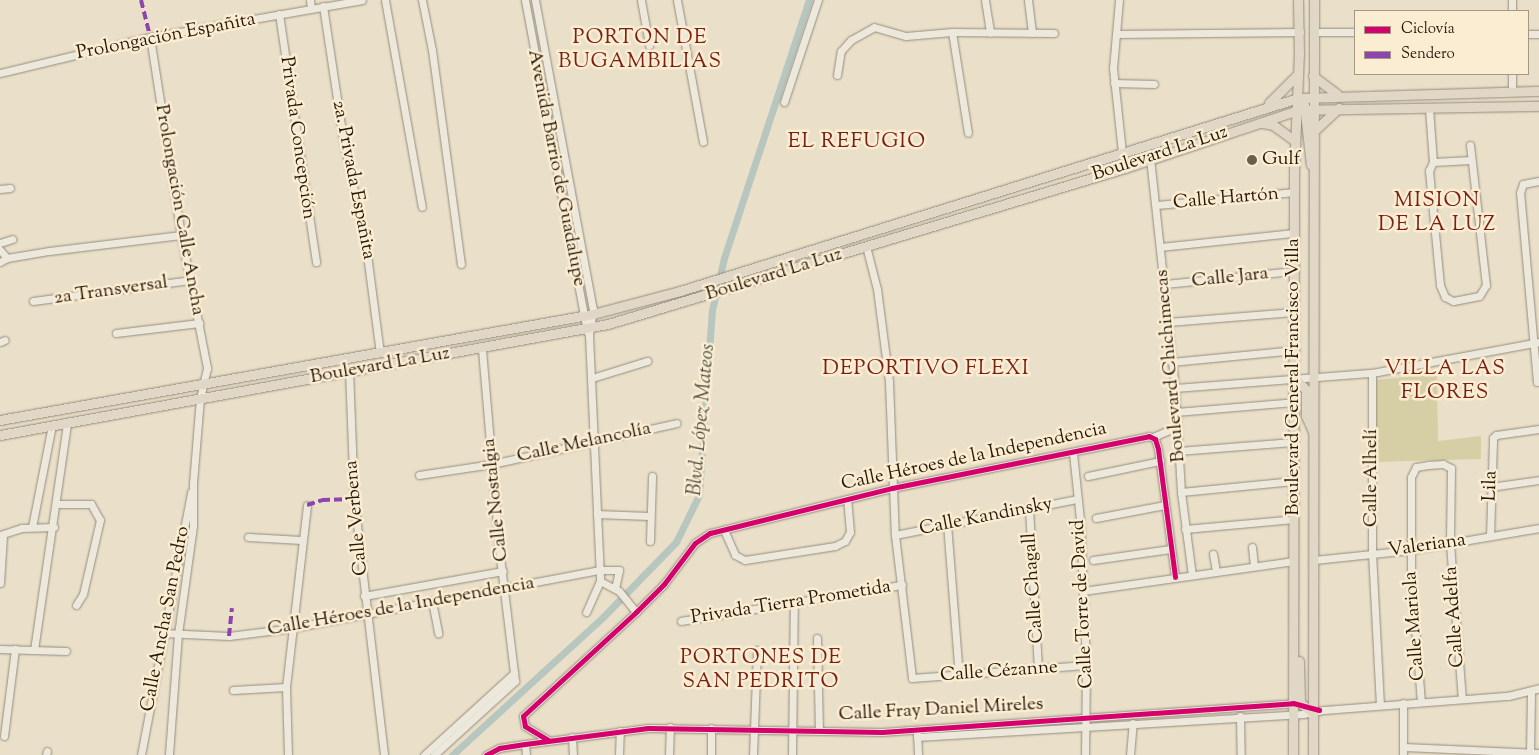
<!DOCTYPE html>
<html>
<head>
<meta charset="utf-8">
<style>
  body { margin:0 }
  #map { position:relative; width:1539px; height:755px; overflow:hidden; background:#eadfc8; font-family:"Sorts Mill Goudy",serif }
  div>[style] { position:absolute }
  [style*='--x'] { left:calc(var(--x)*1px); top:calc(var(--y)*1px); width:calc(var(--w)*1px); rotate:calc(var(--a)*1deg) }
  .green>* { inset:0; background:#d6cfa6 }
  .canal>* { height:7px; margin:-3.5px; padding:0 3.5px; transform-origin:3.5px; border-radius:3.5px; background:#b7c6be }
  .roads { filter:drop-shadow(0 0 1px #948c7e) drop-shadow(0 0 1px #948c7e) }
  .minor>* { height:7px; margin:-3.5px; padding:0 3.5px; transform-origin:3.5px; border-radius:3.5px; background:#ede8dc }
  .major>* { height:9px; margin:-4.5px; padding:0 4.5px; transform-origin:4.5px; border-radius:4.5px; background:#e1d7c6 }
  .quiet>* { height:4px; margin-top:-2px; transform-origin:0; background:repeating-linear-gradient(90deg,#8e44ad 0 8px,transparent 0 12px) }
  .cycleway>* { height:5px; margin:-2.5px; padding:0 2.5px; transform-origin:2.5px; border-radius:2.5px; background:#d6006c }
  .dots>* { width:14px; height:14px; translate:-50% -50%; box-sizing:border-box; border:2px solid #fbedd2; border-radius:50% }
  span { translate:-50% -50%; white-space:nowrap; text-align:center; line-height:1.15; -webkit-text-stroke:5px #fbedd2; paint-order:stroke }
  .street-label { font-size:19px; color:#251809 }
  .poi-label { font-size:19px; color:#251809 }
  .left { translate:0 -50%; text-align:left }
  .water-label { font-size:20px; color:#505147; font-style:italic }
  .quarter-label { font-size:21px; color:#7a1f14; letter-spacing:1px }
  .legend { position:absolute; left:1354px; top:10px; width:175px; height:65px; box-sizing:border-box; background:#fbedd2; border:1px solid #a59882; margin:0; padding:6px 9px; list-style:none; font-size:15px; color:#251809 }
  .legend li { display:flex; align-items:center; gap:10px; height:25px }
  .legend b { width:25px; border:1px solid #a59882 }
</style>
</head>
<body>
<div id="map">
  <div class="green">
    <div style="clip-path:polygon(1437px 374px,1438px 441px,1481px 436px,1481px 459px,1374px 462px,1375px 380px)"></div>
  </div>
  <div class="canal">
    <div style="--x:452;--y:755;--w:205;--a:-42.4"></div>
    <div style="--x:603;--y:617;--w:105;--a:-45.8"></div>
    <div style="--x:676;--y:542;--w:52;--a:-63.9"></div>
    <div style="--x:699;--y:495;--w:185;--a:-86"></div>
    <div style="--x:712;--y:310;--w:53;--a:-77"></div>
    <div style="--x:724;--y:258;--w:272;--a:-71.8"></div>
  </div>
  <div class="roads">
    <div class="minor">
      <div style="--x:310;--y:0;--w:8;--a:83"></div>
      <div style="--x:385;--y:0;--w:210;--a:79.9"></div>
      <div style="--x:422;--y:0;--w:51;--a:78.7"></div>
      <div style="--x:432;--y:50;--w:216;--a:82.3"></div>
      <div style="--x:525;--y:0;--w:337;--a:79.4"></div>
      <div style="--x:535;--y:0;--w:314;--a:79.4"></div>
      <div style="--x:593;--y:309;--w:26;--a:99"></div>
      <div style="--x:589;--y:335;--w:246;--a:87.4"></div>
      <div style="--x:600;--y:581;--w:34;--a:114"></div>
      <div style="--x:641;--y:0;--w:46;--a:79.9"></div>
      <div style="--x:677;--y:0;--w:144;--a:79.6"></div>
      <div style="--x:985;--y:0;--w:33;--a:81"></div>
      <div style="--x:1028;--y:0;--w:33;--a:83"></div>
      <div style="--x:1119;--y:0;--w:68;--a:95"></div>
      <div style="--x:1113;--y:68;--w:84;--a:83.9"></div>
      <div style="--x:323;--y:6;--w:134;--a:81.4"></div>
      <div style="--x:343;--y:138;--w:111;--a:78.1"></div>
      <div style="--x:366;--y:247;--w:107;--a:82.5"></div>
      <div style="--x:1512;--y:11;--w:11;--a:-90"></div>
      <div style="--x:279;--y:14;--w:251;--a:81.5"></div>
      <div style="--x:952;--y:32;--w:102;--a:81"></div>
      <div style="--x:1314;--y:32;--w:41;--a:0"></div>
      <div style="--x:1117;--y:34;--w:183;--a:-0.6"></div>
      <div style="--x:1528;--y:34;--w:11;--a:0"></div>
      <div style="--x:150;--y:37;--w:200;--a:81.1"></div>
      <div style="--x:181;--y:235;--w:136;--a:78.9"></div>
      <div style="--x:207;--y:368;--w:31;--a:103"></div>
      <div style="--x:200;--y:398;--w:86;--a:94.7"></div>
      <div style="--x:193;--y:484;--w:42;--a:90"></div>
      <div style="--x:193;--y:526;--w:109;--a:97.9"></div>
      <div style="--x:178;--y:634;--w:121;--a:94.3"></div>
      <div style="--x:0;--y:73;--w:154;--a:-13.5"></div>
      <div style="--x:150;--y:37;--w:215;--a:-9.9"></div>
      <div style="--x:1512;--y:74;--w:18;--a:90"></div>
      <div style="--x:837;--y:75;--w:24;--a:-81"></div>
      <div style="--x:841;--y:51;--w:15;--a:-48"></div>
      <div style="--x:851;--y:40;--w:26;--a:-29"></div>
      <div style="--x:874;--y:27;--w:33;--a:16"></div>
      <div style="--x:906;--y:36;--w:46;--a:-5"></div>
      <div style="--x:952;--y:32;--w:102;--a:0.6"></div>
      <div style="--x:1114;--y:83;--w:40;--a:1.4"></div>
      <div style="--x:784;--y:102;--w:108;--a:-71.6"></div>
      <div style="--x:1429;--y:108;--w:54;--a:85.8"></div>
      <div style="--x:1470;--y:145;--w:141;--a:83.5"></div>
      <div style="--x:1486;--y:285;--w:13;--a:122"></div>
      <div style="--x:1479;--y:296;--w:26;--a:169"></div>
      <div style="--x:1453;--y:301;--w:9;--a:-153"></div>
      <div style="--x:1445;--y:297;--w:13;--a:-113"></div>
      <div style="--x:1440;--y:285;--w:115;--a:-95.5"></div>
      <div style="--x:1429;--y:171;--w:10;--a:-66"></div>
      <div style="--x:1433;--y:162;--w:38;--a:-3"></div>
      <div style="--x:1150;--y:158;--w:231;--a:83.8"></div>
      <div style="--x:1175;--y:388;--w:104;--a:86.7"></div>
      <div style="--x:1181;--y:492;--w:84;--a:82.5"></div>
      <div style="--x:0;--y:189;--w:10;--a:-6"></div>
      <div style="--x:1157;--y:205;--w:138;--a:-5.4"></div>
      <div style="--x:0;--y:243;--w:13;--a:-18"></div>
      <div style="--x:866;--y:246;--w:44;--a:75.7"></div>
      <div style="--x:877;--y:289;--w:94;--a:82.6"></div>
      <div style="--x:889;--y:382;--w:153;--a:87.8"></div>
      <div style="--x:895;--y:535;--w:144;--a:83.2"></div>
      <div style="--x:912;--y:678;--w:174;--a:-4.3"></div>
      <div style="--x:1160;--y:247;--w:135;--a:-6"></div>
      <div style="--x:0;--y:250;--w:11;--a:49"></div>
      <div style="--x:0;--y:262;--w:8;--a:-30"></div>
      <div style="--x:7;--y:258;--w:43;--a:-9.5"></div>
      <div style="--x:49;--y:251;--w:133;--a:-6.9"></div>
      <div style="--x:1165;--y:284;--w:130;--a:-5.8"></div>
      <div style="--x:33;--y:301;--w:158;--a:-7.6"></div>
      <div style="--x:1168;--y:322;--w:126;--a:-4.5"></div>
      <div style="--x:116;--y:333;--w:84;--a:-6.9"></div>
      <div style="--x:0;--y:342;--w:5;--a:-22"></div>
      <div style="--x:1171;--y:362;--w:125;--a:-5.5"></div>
      <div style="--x:349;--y:370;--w:129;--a:87.8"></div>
      <div style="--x:354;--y:499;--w:258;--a:83.3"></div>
      <div style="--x:1372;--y:373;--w:180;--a:90"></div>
      <div style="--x:1372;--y:553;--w:152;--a:87"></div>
      <div style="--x:592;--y:378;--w:58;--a:-17.2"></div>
      <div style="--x:1537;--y:382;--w:190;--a:-95.1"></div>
      <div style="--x:1520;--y:193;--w:9;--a:-72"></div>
      <div style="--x:1523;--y:184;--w:16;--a:-11"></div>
      <div style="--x:1175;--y:388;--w:198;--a:-4.4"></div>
      <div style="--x:1372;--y:373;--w:170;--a:-10.5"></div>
      <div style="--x:1176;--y:412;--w:118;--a:-4.8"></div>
      <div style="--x:1153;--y:437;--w:26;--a:-23"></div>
      <div style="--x:1178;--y:451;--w:115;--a:-4.5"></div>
      <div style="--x:1073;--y:453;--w:67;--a:84"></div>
      <div style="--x:1080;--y:520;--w:145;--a:87.6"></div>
      <div style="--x:1086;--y:665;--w:90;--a:90.6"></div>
      <div style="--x:419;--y:475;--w:74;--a:-8.6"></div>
      <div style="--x:492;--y:464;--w:189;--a:-12.5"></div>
      <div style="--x:1088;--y:476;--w:74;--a:-11.8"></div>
      <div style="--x:1490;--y:487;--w:49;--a:-8.1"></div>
      <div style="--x:1181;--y:492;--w:113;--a:-5.6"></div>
      <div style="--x:57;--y:504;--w:34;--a:0"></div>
      <div style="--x:91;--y:504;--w:18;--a:61"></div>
      <div style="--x:100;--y:520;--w:76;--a:102.9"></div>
      <div style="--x:83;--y:594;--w:13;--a:122"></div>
      <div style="--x:1029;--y:508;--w:160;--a:86.8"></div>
      <div style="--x:597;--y:514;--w:52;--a:2.2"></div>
      <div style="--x:1096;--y:518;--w:70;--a:-10.7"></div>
      <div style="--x:947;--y:524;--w:151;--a:85.5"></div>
      <div style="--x:32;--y:527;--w:104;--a:-78.9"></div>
      <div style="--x:1185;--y:529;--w:109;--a:-5.2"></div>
      <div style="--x:724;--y:530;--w:27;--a:66"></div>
      <div style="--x:735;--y:555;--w:11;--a:27"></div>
      <div style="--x:745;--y:560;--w:91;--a:-8.8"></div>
      <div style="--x:835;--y:546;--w:11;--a:-27"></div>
      <div style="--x:845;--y:541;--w:10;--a:-61"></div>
      <div style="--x:850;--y:532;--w:33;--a:-95"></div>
      <div style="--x:0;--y:535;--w:23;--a:-18"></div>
      <div style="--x:22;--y:528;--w:32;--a:-2"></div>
      <div style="--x:895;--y:535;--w:186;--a:-11.2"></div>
      <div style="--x:1490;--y:536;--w:98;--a:-88.2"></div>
      <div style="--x:1493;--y:438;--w:4;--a:-45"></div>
      <div style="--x:1496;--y:435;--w:43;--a:-7.9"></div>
      <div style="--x:248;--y:537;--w:54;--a:3.2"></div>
      <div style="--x:650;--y:541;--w:65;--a:-88.2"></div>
      <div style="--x:1252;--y:547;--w:19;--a:84"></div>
      <div style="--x:1213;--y:554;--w:17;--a:80"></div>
      <div style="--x:1093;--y:560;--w:78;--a:-8.1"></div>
      <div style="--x:1314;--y:560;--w:97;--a:-5.9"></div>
      <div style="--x:1410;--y:550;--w:131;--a:-9.7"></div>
      <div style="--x:600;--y:581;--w:21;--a:28"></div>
      <div style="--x:619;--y:591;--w:27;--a:51"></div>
      <div style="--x:0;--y:583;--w:48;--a:-86.4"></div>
      <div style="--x:1083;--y:591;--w:213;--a:-8.1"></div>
      <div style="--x:364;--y:596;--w:141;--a:-10.2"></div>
      <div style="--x:432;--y:601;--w:33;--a:79"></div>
      <div style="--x:681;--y:621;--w:224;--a:-9.3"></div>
      <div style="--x:163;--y:633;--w:66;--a:2.6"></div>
      <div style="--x:229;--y:636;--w:64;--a:-7.2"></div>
      <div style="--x:292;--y:628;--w:312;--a:-10.7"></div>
      <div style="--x:599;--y:570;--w:20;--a:0"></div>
      <div style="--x:619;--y:570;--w:19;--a:102"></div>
      <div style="--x:817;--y:638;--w:93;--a:88.8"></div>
      <div style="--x:0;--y:649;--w:66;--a:1.7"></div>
      <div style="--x:34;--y:650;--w:229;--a:-81.7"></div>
      <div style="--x:233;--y:690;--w:53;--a:-3.2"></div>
      <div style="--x:1421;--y:702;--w:124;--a:-94.6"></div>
      <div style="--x:1411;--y:578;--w:101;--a:-90"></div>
      <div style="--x:1411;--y:477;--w:11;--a:-63"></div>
      <div style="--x:1416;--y:467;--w:12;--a:-9"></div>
      <div style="--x:1428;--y:465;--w:15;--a:-4"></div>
      <div style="--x:1443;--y:464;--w:9;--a:27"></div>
      <div style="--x:1451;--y:468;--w:76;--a:90.8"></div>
      <div style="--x:1450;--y:544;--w:155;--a:85.6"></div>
      <div style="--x:1403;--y:703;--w:52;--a:90"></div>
      <div style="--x:1240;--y:716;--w:39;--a:89"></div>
      <div style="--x:711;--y:728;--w:27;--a:90"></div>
      <div style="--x:917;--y:734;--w:21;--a:87"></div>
      <div style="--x:4;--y:736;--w:88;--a:-82.8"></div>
      <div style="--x:572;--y:737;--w:18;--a:87"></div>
      <div style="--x:917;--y:737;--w:387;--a:-3.4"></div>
      <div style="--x:1303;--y:714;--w:21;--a:-11"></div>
      <div style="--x:1324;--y:710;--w:185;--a:-4.4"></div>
      <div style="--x:1508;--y:696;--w:32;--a:-14"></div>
      <div style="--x:548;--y:740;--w:27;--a:-149"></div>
      <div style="--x:525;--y:726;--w:10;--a:-101"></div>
      <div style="--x:523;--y:716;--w:154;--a:-42.6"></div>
      <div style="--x:636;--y:612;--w:40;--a:-45"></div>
      <div style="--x:664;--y:584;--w:51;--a:-52.9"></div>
      <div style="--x:695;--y:543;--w:18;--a:-34"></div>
      <div style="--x:710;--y:533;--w:187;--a:-13.9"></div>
      <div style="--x:892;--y:488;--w:262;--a:-11.4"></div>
      <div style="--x:1149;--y:436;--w:7;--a:27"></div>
      <div style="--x:1155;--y:439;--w:10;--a:73"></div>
      <div style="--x:1158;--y:449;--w:129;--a:82.4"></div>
      <div style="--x:525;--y:744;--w:11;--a:85"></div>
      <div style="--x:1404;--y:747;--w:135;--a:2.5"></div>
      <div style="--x:46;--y:755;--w:4;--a:-76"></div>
      <div style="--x:141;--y:755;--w:268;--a:-79.2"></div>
      <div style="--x:288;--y:755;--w:68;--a:-91.7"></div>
      <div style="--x:286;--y:687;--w:183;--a:-83.4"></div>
      <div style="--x:424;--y:755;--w:122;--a:-42.3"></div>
      <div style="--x:434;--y:755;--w:110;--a:-42.4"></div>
      <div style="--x:515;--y:681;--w:134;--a:-96.9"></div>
      <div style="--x:499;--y:548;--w:200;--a:-94.9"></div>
      <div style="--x:486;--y:755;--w:15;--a:-28"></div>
      <div style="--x:499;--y:748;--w:26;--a:-9"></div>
      <div style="--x:525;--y:744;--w:124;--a:-7.4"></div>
      <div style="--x:648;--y:728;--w:234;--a:1"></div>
      <div style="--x:882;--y:732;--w:416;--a:-4"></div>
      <div style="--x:619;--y:755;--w:24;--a:-88"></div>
      <div style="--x:669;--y:755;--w:28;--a:-88"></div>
      <div style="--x:753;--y:755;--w:105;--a:-87.8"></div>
      <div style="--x:792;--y:755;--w:153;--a:-89.3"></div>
      <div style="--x:1130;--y:755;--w:32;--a:-85"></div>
      <div style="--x:1530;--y:755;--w:64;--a:-89.1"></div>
    </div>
    <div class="major">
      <div style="--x:1313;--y:76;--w:30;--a:37"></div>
      <div style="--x:1269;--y:103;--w:40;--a:-45"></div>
      <div style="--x:1304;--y:104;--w:61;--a:83.5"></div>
      <div style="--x:1262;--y:123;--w:11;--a:10"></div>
      <div style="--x:1273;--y:125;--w:27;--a:36"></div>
      <div style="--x:1314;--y:131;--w:34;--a:-43"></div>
      <div style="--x:1295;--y:378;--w:16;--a:47"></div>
      <div style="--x:1306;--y:390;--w:26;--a:90"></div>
      <div style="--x:1306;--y:416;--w:17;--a:66"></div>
      <div style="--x:0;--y:420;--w:602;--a:-10.13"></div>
      <div style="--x:593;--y:314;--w:90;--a:-14.8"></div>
      <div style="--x:680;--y:291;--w:647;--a:-17.34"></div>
      <div style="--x:1298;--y:98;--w:241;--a:-1.7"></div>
      <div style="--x:0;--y:435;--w:618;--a:-10.35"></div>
      <div style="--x:608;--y:324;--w:540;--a:-16.79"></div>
      <div style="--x:1125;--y:168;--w:182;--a:-18.5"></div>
      <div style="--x:1298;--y:110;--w:241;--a:-1"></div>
      <div style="--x:1299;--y:661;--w:42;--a:88.6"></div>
      <div style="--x:1300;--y:703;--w:17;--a:36"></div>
      <div style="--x:1293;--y:755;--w:583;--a:-89.9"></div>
      <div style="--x:1294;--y:172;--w:119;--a:-87.6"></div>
      <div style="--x:1299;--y:53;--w:53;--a:-91.1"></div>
      <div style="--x:1313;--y:755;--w:755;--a:-89.92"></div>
    </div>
  </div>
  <div class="quiet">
    <div style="--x:141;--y:0;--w:38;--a:76"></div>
    <div style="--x:307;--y:505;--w:16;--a:-18"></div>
    <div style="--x:322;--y:500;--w:32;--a:-2"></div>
    <div style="--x:229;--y:636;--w:28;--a:-84"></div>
  </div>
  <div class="cycleway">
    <div style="--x:548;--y:740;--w:27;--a:-149"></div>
    <div style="--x:525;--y:726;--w:10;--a:-101"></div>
    <div style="--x:523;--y:716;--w:154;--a:-42.6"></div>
    <div style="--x:636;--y:612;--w:40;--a:-45"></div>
    <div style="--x:664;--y:584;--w:51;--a:-52.9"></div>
    <div style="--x:695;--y:543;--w:18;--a:-34"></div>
    <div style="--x:710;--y:533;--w:187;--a:-13.9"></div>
    <div style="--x:892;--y:488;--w:262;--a:-11.4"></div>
    <div style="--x:1149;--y:436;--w:7;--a:27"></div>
    <div style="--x:1155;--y:439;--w:10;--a:73"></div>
    <div style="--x:1158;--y:449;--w:129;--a:82.4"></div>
    <div style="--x:486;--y:755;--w:15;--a:-28"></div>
    <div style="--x:499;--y:748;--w:26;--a:-9"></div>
    <div style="--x:525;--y:744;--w:124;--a:-7.4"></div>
    <div style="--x:648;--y:728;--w:234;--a:1"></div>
    <div style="--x:882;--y:732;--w:412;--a:-4"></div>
    <div style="--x:1293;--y:703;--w:27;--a:15"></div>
  </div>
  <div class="dots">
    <div style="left:1252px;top:160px;background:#6a5e4c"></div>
  </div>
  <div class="street-label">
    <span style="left:166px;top:37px;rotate:-11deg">Prolongación Españita</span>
    <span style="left:297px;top:138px;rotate:82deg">Privada Concepción</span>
    <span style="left:1160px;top:154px;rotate:-18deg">Boulevard La Luz</span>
    <span style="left:556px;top:168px;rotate:79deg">Avenida Barrio de Guadalupe</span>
    <span style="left:353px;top:180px;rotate:79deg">2a. Privada Españita</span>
    <span style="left:1226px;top:199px;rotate:-5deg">Calle Hartón</span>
    <span style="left:179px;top:210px;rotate:80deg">Prolongación Calle Ancha</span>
    <span style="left:774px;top:275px;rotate:-17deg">Boulevard La Luz</span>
    <span style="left:1230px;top:278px;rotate:-6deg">Calle Jara</span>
    <span style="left:111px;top:291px;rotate:-8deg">2a Transversal</span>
    <span style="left:380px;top:366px;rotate:-10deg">Boulevard La Luz</span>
    <span style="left:1171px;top:366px;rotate:-95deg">Boulevard Chichimecas</span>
    <span style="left:1294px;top:377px;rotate:-90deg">Boulevard General Francisco Villa</span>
    <span style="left:584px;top:443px;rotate:-12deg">Calle Melancolía</span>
    <span style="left:974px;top:457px;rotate:-12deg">Calle Héroes de la Independencia</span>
    <span style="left:1372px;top:478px;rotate:-90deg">Calle Alhelí</span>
    <span style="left:1491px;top:486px;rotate:-88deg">Lila</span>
    <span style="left:496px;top:500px;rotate:-96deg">Calle Nostalgia</span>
    <span style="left:986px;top:517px;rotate:-11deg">Calle Kandinsky</span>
    <span style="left:357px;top:518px;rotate:-95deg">Calle Verbena</span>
    <span style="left:1427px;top:546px;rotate:-8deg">Valeriana</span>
    <span style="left:1034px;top:588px;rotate:-94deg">Calle Chagall</span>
    <span style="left:791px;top:603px;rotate:-9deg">Privada Tierra Prometida</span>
    <span style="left:1083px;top:604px;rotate:-93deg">Calle Torre de David</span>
    <span style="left:401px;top:607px;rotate:-10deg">Calle Héroes de la Independencia</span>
    <span style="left:1455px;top:617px;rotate:-94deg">Calle Adelfa</span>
    <span style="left:166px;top:619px;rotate:-79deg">Calle Ancha San Pedro</span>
    <span style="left:1415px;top:626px;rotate:-94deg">Calle Mariola</span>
    <span style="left:999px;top:672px;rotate:-4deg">Calle Cézanne</span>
    <span style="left:941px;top:710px;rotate:-3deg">Calle Fray Daniel Mireles</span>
  </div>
  <div class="poi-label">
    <span class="left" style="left:1262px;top:160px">Gulf</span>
  </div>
  <div class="water-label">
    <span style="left:702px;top:420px;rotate:-85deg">Blvd. López Mateos</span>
  </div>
  <div class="quarter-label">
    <span style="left:640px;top:50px">PORTON DE<br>BUGAMBILIAS</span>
    <span style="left:857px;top:142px">EL REFUGIO</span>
    <span style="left:1437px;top:213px">MISION<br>DE LA LUZ</span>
    <span style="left:926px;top:369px">DEPORTIVO FLEXI</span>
    <span style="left:1445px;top:381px">VILLA LAS<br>FLORES</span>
    <span style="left:761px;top:670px">PORTONES DE<br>SAN PEDRITO</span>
  </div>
  <ul class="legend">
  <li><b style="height:6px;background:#d6006c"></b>Ciclovía</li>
  <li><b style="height:6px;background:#8e44ad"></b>Sendero</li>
  </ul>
</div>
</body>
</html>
